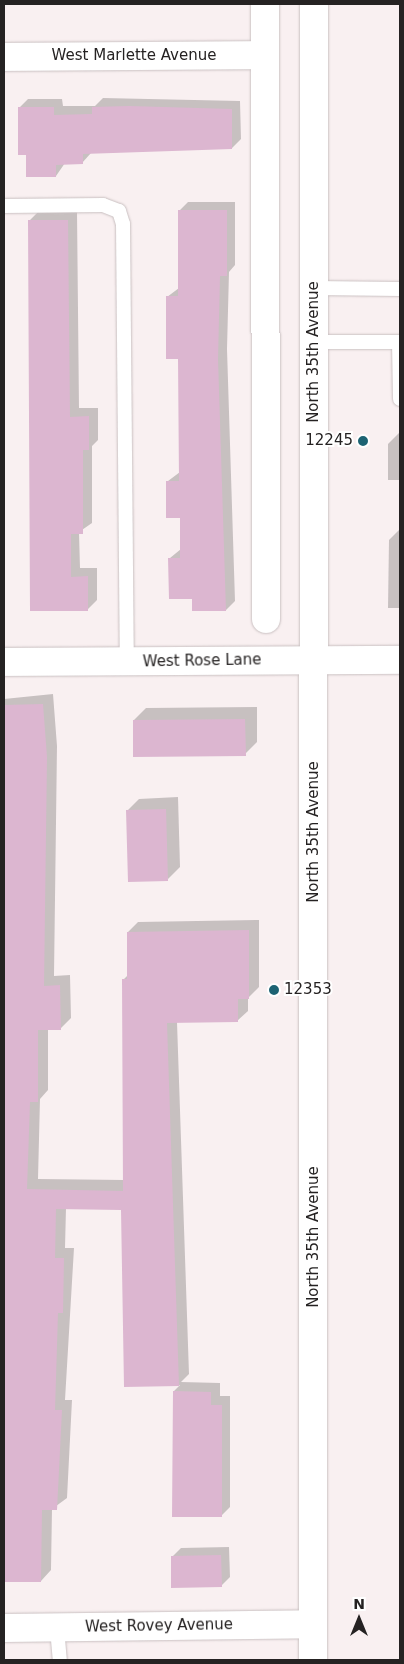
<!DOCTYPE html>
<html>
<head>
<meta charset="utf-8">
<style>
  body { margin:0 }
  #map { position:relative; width:404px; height:1664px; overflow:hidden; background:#f9f0f1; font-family:"DejaVu Sans",sans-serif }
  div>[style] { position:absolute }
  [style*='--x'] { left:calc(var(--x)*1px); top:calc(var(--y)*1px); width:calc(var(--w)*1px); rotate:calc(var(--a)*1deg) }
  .shadow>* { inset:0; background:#0003 }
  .building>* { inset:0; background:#dcb6d0 }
  .roads { filter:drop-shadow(0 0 1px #c9c0c1) drop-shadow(0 0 1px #c9c0c1) }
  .lane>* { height:14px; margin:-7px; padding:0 7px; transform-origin:7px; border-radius:7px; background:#fff }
  .street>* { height:28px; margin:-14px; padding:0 14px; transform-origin:14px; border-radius:14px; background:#fff }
  .secondary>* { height:28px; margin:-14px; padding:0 14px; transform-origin:14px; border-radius:14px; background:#fff }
  .dots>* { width:14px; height:14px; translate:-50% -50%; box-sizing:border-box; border:2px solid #fff; border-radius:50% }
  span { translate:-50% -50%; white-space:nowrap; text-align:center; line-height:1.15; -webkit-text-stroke:4px #fff; paint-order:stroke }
  .street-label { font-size:15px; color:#252222 }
  .poi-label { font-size:15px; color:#252222 }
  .right { translate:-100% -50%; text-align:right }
  .left { translate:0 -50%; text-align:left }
  .frame { position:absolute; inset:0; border:5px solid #252222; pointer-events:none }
  .north { position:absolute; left:334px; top:1594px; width:50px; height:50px; -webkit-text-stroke:4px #fff; paint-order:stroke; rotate:0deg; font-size:14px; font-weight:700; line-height:20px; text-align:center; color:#252222 }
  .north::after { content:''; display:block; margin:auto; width:18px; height:22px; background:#252222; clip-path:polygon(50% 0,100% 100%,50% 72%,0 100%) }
</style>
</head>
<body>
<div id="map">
  <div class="shadow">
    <div style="clip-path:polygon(103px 98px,240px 101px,241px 139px,232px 148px,91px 153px,82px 163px,65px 163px,56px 176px,27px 154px,19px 108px,28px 99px,62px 99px,63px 106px,95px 106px)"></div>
    <div style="clip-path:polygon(188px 202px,235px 202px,235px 265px,229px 272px,227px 349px,235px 601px,226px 610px,170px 558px,181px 549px,181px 517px,168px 481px,180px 472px,179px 358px,167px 297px,179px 288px,179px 211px)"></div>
    <div style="clip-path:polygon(77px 211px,79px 408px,98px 408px,98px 440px,92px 446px,92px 523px,79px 532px,80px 568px,97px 568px,97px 600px,88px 609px,32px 610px,29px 221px,38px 212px)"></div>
    <div style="clip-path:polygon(400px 432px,400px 480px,388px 480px,388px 444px)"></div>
    <div style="clip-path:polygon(400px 529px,400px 608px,388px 608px,389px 540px)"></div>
    <div style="clip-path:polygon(53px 694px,57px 746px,54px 976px,70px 975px,71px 1018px,60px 1029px,48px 1029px,48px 1090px,40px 1099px,38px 1179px,124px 1180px,123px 980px,128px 975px,128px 932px,138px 922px,259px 920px,259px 987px,248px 998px,248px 1011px,237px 1021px,177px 1022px,189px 1374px,181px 1382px,220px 1383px,220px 1396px,230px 1396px,230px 1507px,221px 1516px,174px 1391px,180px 1385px,125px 1386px,122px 1208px,66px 1208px,65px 1248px,74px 1248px,65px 1400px,72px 1400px,67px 1498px,52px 1509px,51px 1570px,41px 1581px,4px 1580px,4px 699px)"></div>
    <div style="clip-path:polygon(257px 707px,257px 742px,245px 754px,134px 720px,146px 708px)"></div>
    <div style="clip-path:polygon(178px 797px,180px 867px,168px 879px,127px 811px,139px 799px)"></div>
    <div style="clip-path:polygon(229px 1547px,230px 1577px,221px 1586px,172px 1557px,181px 1548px)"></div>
  </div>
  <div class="building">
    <div style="clip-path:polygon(129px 106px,232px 109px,232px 149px,83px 154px,83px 164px,56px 165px,56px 177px,26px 177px,26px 155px,18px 155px,18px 107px,54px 107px,54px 115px,92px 114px,92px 107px)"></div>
    <div style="clip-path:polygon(178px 210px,227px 210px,227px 276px,220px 276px,218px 359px,226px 611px,192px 611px,192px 599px,169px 599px,168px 558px,180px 558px,180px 518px,166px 518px,166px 481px,179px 481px,178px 359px,166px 359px,166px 296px,178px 296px)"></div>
    <div style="clip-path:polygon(28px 220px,68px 220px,70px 417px,89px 416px,89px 450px,83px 450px,83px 534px,71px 534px,71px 577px,88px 576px,88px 611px,30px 611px)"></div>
    <div style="clip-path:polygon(43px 704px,47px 757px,44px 986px,60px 985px,61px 1030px,38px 1030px,38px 1102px,30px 1102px,27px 1189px,123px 1191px,122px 979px,127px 979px,127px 932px,249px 930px,249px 999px,238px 999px,238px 1022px,167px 1023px,179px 1386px,124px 1387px,121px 1210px,56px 1209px,55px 1258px,64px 1258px,63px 1313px,58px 1313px,55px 1410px,62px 1410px,57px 1510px,42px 1510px,41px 1582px,4px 1582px,4px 705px)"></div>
    <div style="clip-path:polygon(245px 719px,246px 756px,133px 757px,133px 720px)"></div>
    <div style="clip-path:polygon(166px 809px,168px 881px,128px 882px,126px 810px)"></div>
    <div style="clip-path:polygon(173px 1391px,211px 1392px,211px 1405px,222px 1405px,222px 1517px,172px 1517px)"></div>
    <div style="clip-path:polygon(221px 1555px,222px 1587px,171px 1588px,171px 1556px)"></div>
  </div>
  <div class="roads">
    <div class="lane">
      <div style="--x:4;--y:206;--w:99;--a:-0.6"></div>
      <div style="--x:103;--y:205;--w:17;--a:21"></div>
      <div style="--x:119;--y:211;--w:14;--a:73"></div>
      <div style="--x:123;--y:224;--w:438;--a:89.5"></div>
      <div style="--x:314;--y:288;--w:86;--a:0.7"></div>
      <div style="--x:314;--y:342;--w:86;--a:0"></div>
      <div style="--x:399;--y:342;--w:57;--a:89"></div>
      <div style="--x:57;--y:1628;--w:32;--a:85"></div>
    </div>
    <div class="street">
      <div style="--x:265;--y:4;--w:615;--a:89.91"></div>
      <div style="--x:4;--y:57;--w:261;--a:-0.4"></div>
      <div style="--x:4;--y:662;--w:396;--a:-0.3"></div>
      <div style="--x:4;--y:1628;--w:309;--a:-0.7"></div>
    </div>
    <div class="secondary">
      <div style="--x:313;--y:1660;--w:1656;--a:-89.97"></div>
    </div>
  </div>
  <div class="dots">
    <div style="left:363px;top:441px;background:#1d6373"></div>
    <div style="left:274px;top:990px;background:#1d6373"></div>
  </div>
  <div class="street-label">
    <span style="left:134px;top:56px">West Marlette Avenue</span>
    <span style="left:314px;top:352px;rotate:-90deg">North 35th Avenue</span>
    <span style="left:202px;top:661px;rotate:-1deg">West Rose Lane</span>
    <span style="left:314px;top:832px;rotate:-90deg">North 35th Avenue</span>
    <span style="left:314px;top:1237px;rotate:-90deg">North 35th Avenue</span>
    <span style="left:159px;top:1626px;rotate:-1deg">West Rovey Avenue</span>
  </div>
  <div class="poi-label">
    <span class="right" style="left:353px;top:441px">12245</span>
    <span class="left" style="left:284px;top:990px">12353</span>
  </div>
  <div class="frame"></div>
  <div class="north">N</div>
</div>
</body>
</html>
